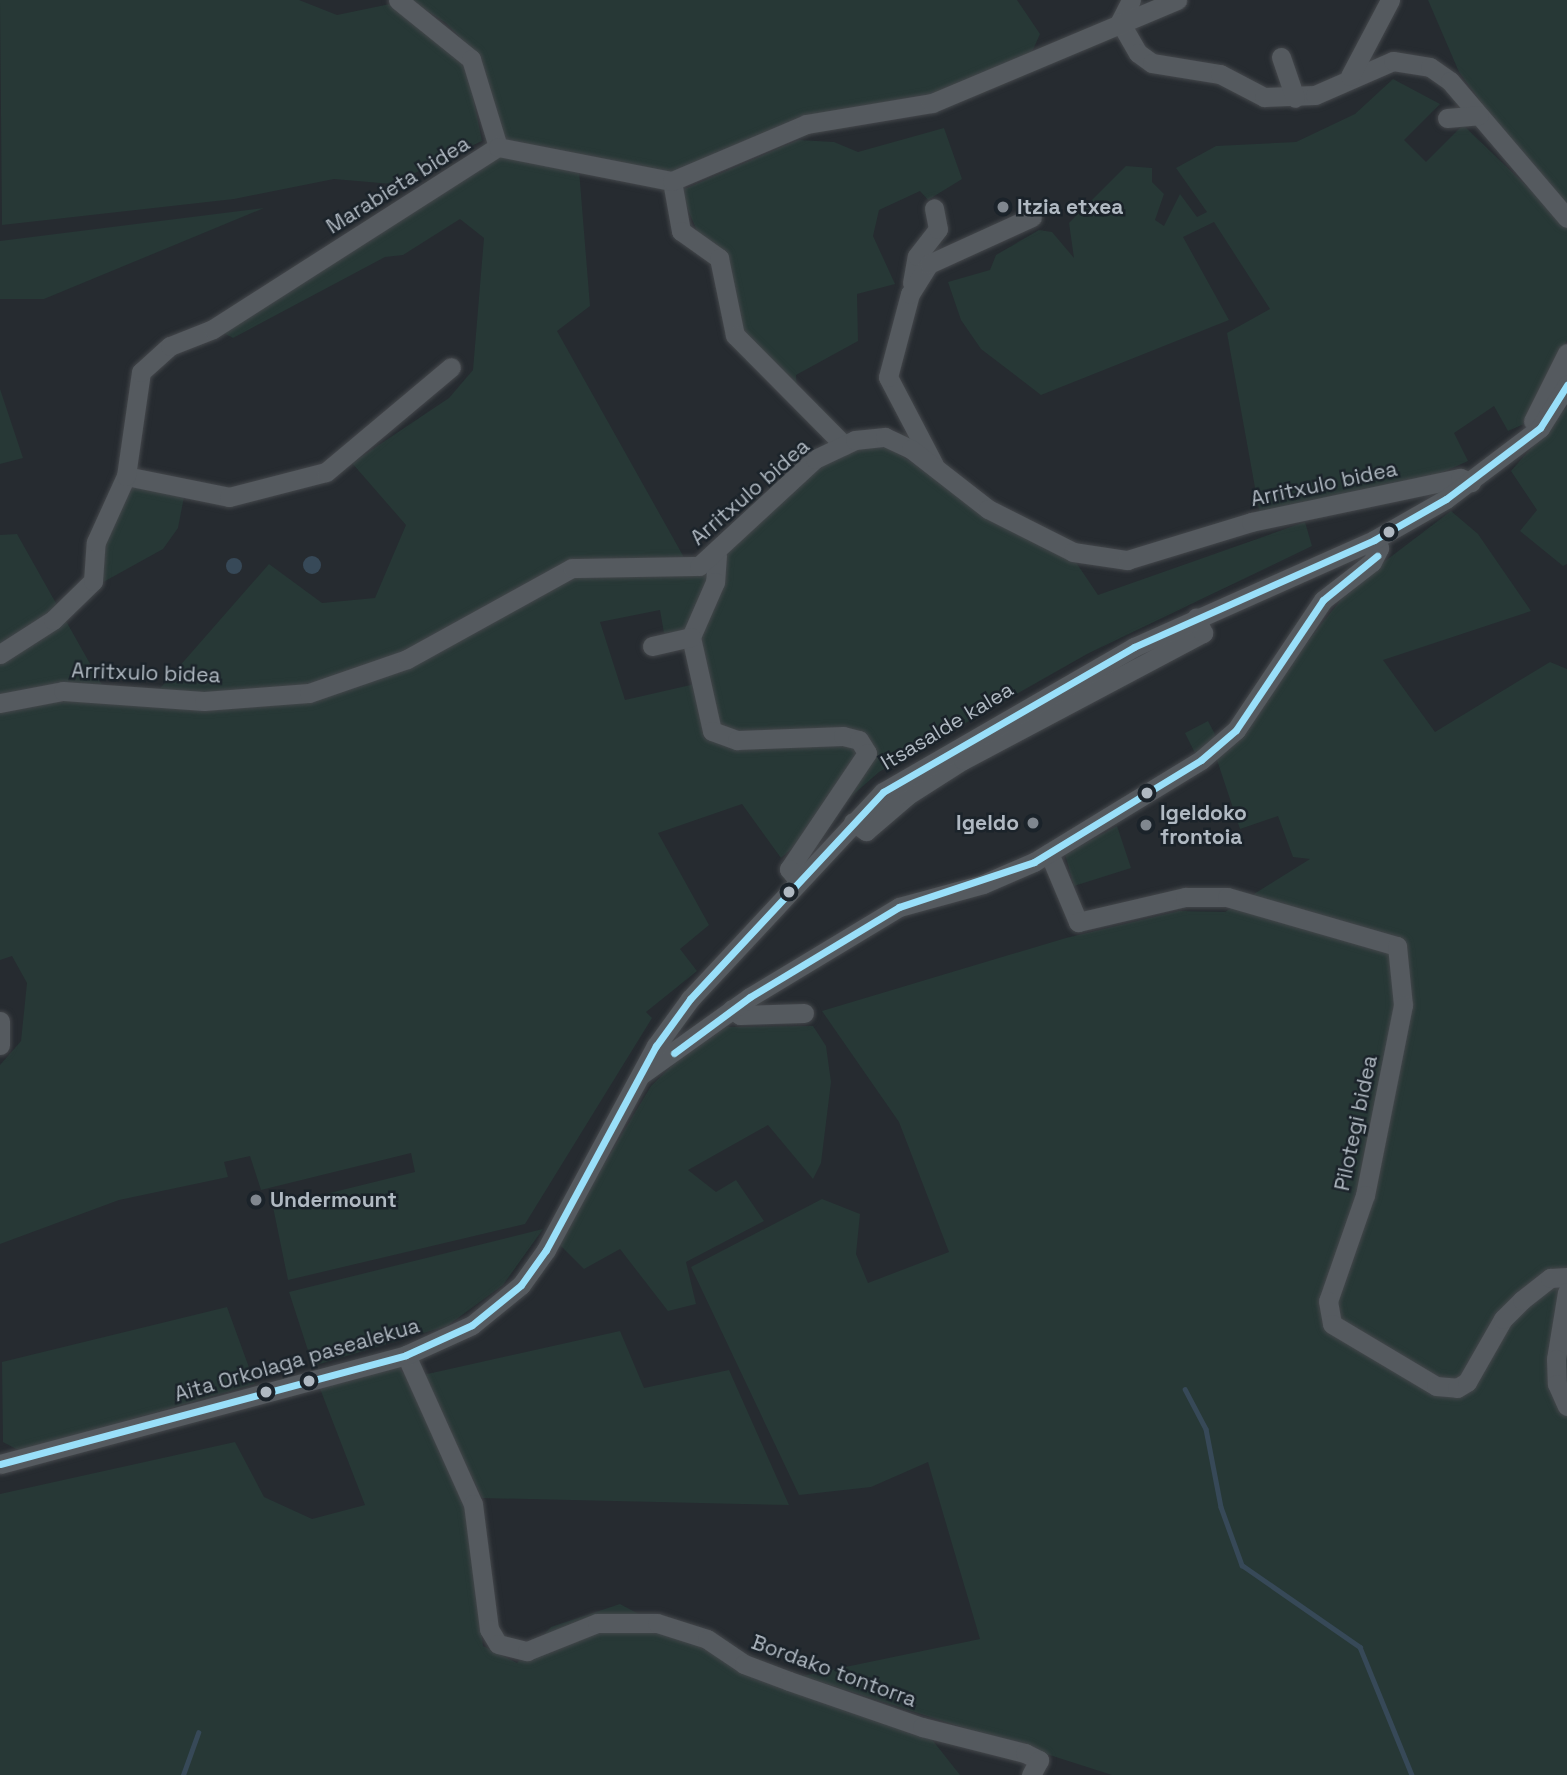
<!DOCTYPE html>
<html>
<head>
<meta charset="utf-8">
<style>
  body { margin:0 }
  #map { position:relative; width:1567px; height:1775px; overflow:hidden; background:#262b30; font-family:"Space Grotesk",sans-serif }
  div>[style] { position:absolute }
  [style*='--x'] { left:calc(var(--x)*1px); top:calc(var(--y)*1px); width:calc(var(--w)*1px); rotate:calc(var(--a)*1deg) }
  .green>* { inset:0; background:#273836 }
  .water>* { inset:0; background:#374958 }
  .round { border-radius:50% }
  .stream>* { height:4.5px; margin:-2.25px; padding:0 2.25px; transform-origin:2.25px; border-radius:2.25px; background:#374958 }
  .roads { filter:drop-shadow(0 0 2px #44474b) drop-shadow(0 0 2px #44474b) }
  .minor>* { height:19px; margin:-9.5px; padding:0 9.5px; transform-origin:9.5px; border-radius:9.5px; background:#555a5f }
  .bus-1>* { height:7px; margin:-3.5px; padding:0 3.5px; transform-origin:3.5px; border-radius:3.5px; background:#99dff9 }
  .dots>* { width:19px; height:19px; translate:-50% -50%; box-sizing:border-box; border:4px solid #1b232a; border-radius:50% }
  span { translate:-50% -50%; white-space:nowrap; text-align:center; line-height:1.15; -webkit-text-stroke:5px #1b232a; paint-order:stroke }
  .street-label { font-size:21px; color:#b0b9c2 }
  .poi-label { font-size:21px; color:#b0b9c2; font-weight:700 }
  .left { translate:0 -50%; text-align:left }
  .right { translate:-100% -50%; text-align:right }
</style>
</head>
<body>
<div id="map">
  <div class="green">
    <div style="clip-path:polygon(0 0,299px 0,337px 15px,390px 4px,438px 36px,467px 67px,482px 141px,392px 184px,334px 179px,234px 199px,2px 225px)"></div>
    <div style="clip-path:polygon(410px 0,1017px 0,1040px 34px,1027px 63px,931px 101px,806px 121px,672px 175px,507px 141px,496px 126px,478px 56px,446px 23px)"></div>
    <div style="clip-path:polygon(1428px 0,1567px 0,1567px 204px,1525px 162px,1459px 72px)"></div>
    <div style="clip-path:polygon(1393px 79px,1440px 104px,1404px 140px,1426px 162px,1463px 125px,1567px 225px,1567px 340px,1524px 424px,1508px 431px,1494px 406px,1454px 433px,1468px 461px,1423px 481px,1260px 515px,1227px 333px,1270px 309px,1214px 222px,1183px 237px,1229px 320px,1041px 395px,981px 349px,961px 320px,948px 282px,990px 270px,996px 255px,1039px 230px,1052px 232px,1074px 258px,1069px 223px,1126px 166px,1152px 168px,1152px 182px,1164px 194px,1155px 220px,1164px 226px,1180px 194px,1197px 217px,1207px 212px,1176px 168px,1216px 146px,1296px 142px,1355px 114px)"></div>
    <div style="clip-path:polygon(944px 128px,962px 179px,928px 200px,920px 191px,879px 210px,873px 236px,895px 284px,857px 294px,858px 341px,796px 375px,797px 395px,743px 338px,680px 191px,798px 140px,834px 142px,858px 152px)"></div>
    <div style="clip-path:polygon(evenodd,500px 155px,579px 170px,590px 306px,557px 331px,686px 561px,753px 530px,818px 464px,855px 446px,883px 445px,1073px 558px,1098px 595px,1305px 522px,1312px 546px,1087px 654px,879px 772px,781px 858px,742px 804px,658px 833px,709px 925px,680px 949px,697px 971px,646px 1012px,652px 1018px,525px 1224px,288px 1280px,273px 1207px,415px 1172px,411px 1153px,261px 1190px,250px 1156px,224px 1162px,228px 1177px,119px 1200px,0 1244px,0 1065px,21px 1041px,27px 983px,12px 956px,0 960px,0 535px,17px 534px,111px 701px,149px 701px,269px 564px,322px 603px,375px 598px,406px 525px,352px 463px,449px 398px,473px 370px,484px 238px,460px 219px,403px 255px,385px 257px,233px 338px,220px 331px,500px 155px,660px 610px,664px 633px,686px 631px,695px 684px,625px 700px,600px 622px,660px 610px)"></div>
    <div style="clip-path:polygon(264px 208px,44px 299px,0 299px,0 241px)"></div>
    <div style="clip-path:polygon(0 389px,23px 458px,0 464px)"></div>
    <div style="clip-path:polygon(1567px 407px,1567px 564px,1563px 566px,1520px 531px,1537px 510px,1511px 471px)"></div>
    <div style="clip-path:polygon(130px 484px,184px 497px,178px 528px,163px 549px,98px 585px,103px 540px)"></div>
    <div style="clip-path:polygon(1451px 511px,1478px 534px,1531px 611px,1383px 660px,1435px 732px,1550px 662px,1567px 669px,1567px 1775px,1112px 1775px,802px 1676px,980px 1639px,928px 1462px,871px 1487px,799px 1495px,691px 1267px,822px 1199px,860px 1214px,856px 1254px,868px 1283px,949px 1252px,899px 1122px,822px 1011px,1066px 938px,1179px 911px,1225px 912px,1310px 859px,1293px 857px,1278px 816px,1240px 829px,1216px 757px,1351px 587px)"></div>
    <div style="clip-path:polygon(1208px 721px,1218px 740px,1195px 753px,1185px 733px)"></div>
    <div style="clip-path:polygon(1117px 826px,1131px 868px,1074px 886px,1065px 854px)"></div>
    <div style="clip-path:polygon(813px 1026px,826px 1046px,831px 1082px,821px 1163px,813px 1179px,768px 1125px,688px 1170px,716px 1192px,736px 1180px,764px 1221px,686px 1262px,696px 1304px,668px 1311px,620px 1249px,584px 1269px,557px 1242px,651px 1086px,677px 1061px,726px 1027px)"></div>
    <div style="clip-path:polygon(543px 1229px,503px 1285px,447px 1326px,313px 1366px,289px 1292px)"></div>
    <div style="clip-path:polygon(227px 1307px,255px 1384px,20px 1451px,3px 1442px,2px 1362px)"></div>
    <div style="clip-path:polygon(620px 1331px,644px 1388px,729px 1370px,789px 1505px,482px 1498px,423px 1375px)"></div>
    <div style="clip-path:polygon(397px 1365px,418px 1391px,465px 1503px,483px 1646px,517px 1663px,551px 1627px,620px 1604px,741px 1669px,926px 1732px,960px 1775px,0 1775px,0 1494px,235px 1442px,264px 1497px,312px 1519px,365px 1505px,319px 1386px)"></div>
  </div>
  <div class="water">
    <div class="round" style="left:303px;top:556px;width:18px;height:18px"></div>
    <div class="round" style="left:226px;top:558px;width:16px;height:16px"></div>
  </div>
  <div class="stream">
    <div style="--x:1185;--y:1389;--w:45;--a:62.3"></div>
    <div style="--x:1206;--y:1429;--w:79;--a:79.1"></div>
    <div style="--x:1221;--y:1507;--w:62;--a:70.1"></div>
    <div style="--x:1242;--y:1565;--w:144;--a:34.8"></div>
    <div style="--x:1360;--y:1647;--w:138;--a:67.9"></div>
    <div style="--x:183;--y:1775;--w:45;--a:-70.3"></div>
  </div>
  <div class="roads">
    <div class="minor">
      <div style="--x:398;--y:0;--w:94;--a:38.9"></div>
      <div style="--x:471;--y:59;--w:92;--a:72.9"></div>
      <div style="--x:1131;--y:0;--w:25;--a:117"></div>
      <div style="--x:1120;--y:22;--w:36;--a:60"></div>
      <div style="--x:1138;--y:53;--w:17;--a:36"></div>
      <div style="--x:1152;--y:63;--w:69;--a:9.2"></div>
      <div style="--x:1220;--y:74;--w:50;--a:27.6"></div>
      <div style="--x:1264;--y:97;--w:51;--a:-2.2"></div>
      <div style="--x:1315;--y:95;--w:85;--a:-23.6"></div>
      <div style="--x:1393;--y:61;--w:37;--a:9"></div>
      <div style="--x:1430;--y:67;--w:24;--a:35"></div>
      <div style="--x:1450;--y:81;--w:180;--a:49.5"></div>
      <div style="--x:1281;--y:57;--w:43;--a:71.1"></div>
      <div style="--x:1350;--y:76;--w:86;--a:-62.2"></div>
      <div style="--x:1447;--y:118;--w:32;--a:-5"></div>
      <div style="--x:672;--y:181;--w:51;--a:79.8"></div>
      <div style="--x:681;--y:231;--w:47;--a:35.4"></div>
      <div style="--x:719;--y:258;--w:79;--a:78.3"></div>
      <div style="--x:735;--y:335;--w:155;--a:45.3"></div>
      <div style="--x:912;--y:283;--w:27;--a:-80"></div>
      <div style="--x:917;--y:256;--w:34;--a:-52"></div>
      <div style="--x:938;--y:229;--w:21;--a:-101"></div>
      <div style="--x:1533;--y:421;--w:76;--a:-63.4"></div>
      <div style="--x:934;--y:465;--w:99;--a:-117.6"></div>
      <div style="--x:888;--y:377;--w:86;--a:-75.2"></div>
      <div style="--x:910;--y:294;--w:36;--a:-58"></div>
      <div style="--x:929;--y:264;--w:113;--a:-24.5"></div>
      <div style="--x:126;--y:476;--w:105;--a:11.5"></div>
      <div style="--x:229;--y:497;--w:100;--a:-14.5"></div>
      <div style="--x:326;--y:472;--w:163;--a:-40"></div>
      <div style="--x:717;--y:555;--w:27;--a:94"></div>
      <div style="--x:715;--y:582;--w:60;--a:113.6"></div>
      <div style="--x:691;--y:637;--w:96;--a:77.4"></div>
      <div style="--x:712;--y:731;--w:27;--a:20"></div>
      <div style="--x:737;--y:740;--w:106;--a:-2.2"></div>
      <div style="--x:843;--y:736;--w:16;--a:14"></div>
      <div style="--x:859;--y:740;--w:15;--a:58"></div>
      <div style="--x:867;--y:753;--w:140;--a:123.9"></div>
      <div style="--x:789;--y:869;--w:14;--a:51"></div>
      <div style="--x:652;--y:646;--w:40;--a:-13"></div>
      <div style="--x:0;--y:654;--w:63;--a:-32.7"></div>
      <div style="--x:53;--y:620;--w:56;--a:-44.3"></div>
      <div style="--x:93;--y:581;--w:39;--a:-86"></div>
      <div style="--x:96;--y:542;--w:72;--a:-65.6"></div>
      <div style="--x:126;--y:476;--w:105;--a:-81.8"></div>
      <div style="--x:141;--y:372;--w:39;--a:-42"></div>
      <div style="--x:170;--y:346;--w:46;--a:-21.6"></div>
      <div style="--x:213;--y:329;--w:338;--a:-32.6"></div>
      <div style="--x:498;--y:147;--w:177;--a:11.1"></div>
      <div style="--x:672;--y:181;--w:146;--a:-23"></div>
      <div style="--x:806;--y:124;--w:128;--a:-9.5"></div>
      <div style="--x:932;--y:103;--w:266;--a:-22.8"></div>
      <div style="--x:0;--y:703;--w:64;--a:-10.8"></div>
      <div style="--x:63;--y:691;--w:141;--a:4.1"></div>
      <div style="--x:204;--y:701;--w:105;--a:-4.4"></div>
      <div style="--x:309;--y:693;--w:104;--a:-19.1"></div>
      <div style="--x:407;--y:659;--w:188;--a:-28.9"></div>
      <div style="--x:572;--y:568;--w:127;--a:-0.9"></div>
      <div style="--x:699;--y:566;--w:158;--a:-42.7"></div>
      <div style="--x:815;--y:459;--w:44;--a:-25.4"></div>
      <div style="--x:855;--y:440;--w:30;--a:-6"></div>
      <div style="--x:885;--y:437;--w:29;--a:25"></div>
      <div style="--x:911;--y:449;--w:98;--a:37.9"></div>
      <div style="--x:988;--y:509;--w:95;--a:26.8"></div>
      <div style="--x:1073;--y:552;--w:55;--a:8.4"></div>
      <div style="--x:1127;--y:560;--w:130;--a:-17"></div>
      <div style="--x:1251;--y:522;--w:214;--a:-11.9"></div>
      <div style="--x:1460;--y:478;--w:12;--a:20"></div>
      <div style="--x:853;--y:822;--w:16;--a:35"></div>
      <div style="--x:866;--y:831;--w:55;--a:-40.6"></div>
      <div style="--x:908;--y:795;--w:65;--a:-32.5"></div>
      <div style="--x:963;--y:760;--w:272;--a:-27.9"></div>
      <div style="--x:1203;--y:633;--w:17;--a:-114"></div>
      <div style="--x:1049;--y:853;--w:75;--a:67.2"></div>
      <div style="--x:1078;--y:922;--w:110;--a:-13.2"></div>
      <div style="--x:1185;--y:897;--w:42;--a:0"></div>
      <div style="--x:1227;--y:897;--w:177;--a:16.1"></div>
      <div style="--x:1397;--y:946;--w:59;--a:84.2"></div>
      <div style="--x:1403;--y:1005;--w:194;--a:101.3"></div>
      <div style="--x:1365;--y:1195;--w:112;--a:109.2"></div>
      <div style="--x:1328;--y:1301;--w:23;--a:80"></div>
      <div style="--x:1332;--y:1324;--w:121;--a:30.8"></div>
      <div style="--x:1436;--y:1386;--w:21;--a:5"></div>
      <div style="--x:1457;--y:1388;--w:12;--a:-31"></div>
      <div style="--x:1467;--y:1382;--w:73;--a:-60.3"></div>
      <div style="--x:1503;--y:1319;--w:27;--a:-45"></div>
      <div style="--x:1522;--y:1300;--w:36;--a:-38"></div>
      <div style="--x:1550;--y:1278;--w:17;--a:-3"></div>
      <div style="--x:732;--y:1009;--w:10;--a:37"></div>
      <div style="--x:740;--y:1015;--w:64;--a:-1.8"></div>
      <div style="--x:0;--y:1021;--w:24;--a:90"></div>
      <div style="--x:642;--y:1074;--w:133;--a:-35.5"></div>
      <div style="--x:750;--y:997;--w:174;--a:-31.1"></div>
      <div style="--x:899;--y:907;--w:87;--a:-15.3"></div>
      <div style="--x:983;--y:884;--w:56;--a:-23.3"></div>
      <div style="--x:1034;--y:862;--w:196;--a:-31.4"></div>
      <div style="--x:1201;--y:760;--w:46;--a:-40.6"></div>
      <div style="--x:1236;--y:730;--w:156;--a:-56.2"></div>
      <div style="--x:1323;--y:600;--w:62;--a:-37.8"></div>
      <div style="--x:1372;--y:562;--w:16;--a:-63"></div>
      <div style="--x:1379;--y:548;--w:9;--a:-122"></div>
      <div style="--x:1567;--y:1292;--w:68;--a:99.3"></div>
      <div style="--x:1556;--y:1359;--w:25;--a:88"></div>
      <div style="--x:1557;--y:1384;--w:24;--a:66"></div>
      <div style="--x:406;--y:1355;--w:163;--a:65.8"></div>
      <div style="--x:473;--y:1504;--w:126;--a:82.7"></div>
      <div style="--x:489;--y:1629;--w:17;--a:59"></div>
      <div style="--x:498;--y:1644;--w:30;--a:14"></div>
      <div style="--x:527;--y:1651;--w:75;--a:-21.8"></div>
      <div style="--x:597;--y:1623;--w:60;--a:0"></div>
      <div style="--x:657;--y:1623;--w:52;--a:17.7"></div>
      <div style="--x:707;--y:1639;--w:45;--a:34"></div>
      <div style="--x:744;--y:1664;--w:48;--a:20.7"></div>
      <div style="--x:789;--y:1681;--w:141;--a:19.1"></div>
      <div style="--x:922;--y:1727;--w:106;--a:14.2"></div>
      <div style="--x:1025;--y:1753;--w:16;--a:27"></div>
      <div style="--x:1039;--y:1760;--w:17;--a:118"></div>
      <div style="--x:0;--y:1464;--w:420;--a:-15"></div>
      <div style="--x:406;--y:1355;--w:72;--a:-24.4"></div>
      <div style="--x:472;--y:1325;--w:63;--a:-39.2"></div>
      <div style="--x:521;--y:1285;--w:43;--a:-54.5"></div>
      <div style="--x:546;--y:1250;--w:232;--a:-61.7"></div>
      <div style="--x:656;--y:1046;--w:58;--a:-54.1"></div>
      <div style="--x:690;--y:999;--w:283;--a:-47"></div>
      <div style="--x:883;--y:792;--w:290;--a:-30"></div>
      <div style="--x:1134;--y:647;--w:263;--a:-24"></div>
      <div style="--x:1374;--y:540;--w:83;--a:-29.7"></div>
      <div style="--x:1446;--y:499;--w:118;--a:-37.1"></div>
      <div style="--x:1540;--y:428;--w:51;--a:-57.9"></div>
    </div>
  </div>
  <div class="bus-1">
    <div style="--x:674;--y:1053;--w:94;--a:-36.4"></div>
    <div style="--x:750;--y:997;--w:174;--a:-31.1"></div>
    <div style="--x:899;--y:907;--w:142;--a:-18.4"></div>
    <div style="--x:1034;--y:862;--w:196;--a:-31.4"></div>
    <div style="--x:1201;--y:760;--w:46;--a:-40.6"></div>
    <div style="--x:1236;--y:730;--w:156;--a:-56.2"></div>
    <div style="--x:1323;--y:600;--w:70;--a:-39.2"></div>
    <div style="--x:0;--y:1464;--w:420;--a:-15"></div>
    <div style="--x:406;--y:1355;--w:72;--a:-24.4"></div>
    <div style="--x:472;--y:1325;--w:63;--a:-39.2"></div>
    <div style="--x:521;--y:1285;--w:43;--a:-54.5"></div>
    <div style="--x:546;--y:1250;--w:232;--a:-61.7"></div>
    <div style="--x:656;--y:1046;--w:58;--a:-54.1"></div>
    <div style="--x:690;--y:999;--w:283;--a:-47"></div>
    <div style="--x:883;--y:792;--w:290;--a:-30"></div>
    <div style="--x:1134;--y:647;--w:263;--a:-24"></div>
    <div style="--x:1374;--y:540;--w:83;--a:-29.7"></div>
    <div style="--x:1446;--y:499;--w:118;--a:-37.1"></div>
    <div style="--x:1540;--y:428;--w:51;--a:-57.9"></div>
  </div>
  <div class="dots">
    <div style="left:1003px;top:207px;background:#80878f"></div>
    <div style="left:1389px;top:532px;background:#b0b9c2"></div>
    <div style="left:1147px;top:793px;background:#b0b9c2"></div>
    <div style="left:1033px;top:823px;background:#80878f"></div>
    <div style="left:1146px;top:825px;background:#80878f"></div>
    <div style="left:789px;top:892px;background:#b0b9c2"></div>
    <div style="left:256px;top:1200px;background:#80878f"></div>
    <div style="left:309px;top:1381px;background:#b0b9c2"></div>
    <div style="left:266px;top:1392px;background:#b0b9c2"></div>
  </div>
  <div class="street-label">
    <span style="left:398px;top:185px;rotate:-32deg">Marabieta bidea</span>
    <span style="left:1324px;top:484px;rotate:-12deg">Arritxulo bidea</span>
    <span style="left:750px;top:492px;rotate:-41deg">Arritxulo bidea</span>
    <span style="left:146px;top:673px;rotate:2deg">Arritxulo bidea</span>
    <span style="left:947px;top:726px;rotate:-31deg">Itsasalde kalea</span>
    <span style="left:1356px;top:1123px;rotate:-78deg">Pilotegi bidea</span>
    <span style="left:297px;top:1360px;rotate:-16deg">Aita Orkolaga pasealekua</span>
    <span style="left:834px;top:1671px;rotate:20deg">Bordako tontorra</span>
  </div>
  <div class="poi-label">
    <span class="left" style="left:1017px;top:207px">Itzia etxea</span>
    <span class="left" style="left:1160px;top:825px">Igeldoko<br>frontoia</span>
    <span class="right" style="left:1019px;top:823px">Igeldo</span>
    <span class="left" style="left:270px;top:1200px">Undermount</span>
  </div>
</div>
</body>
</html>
